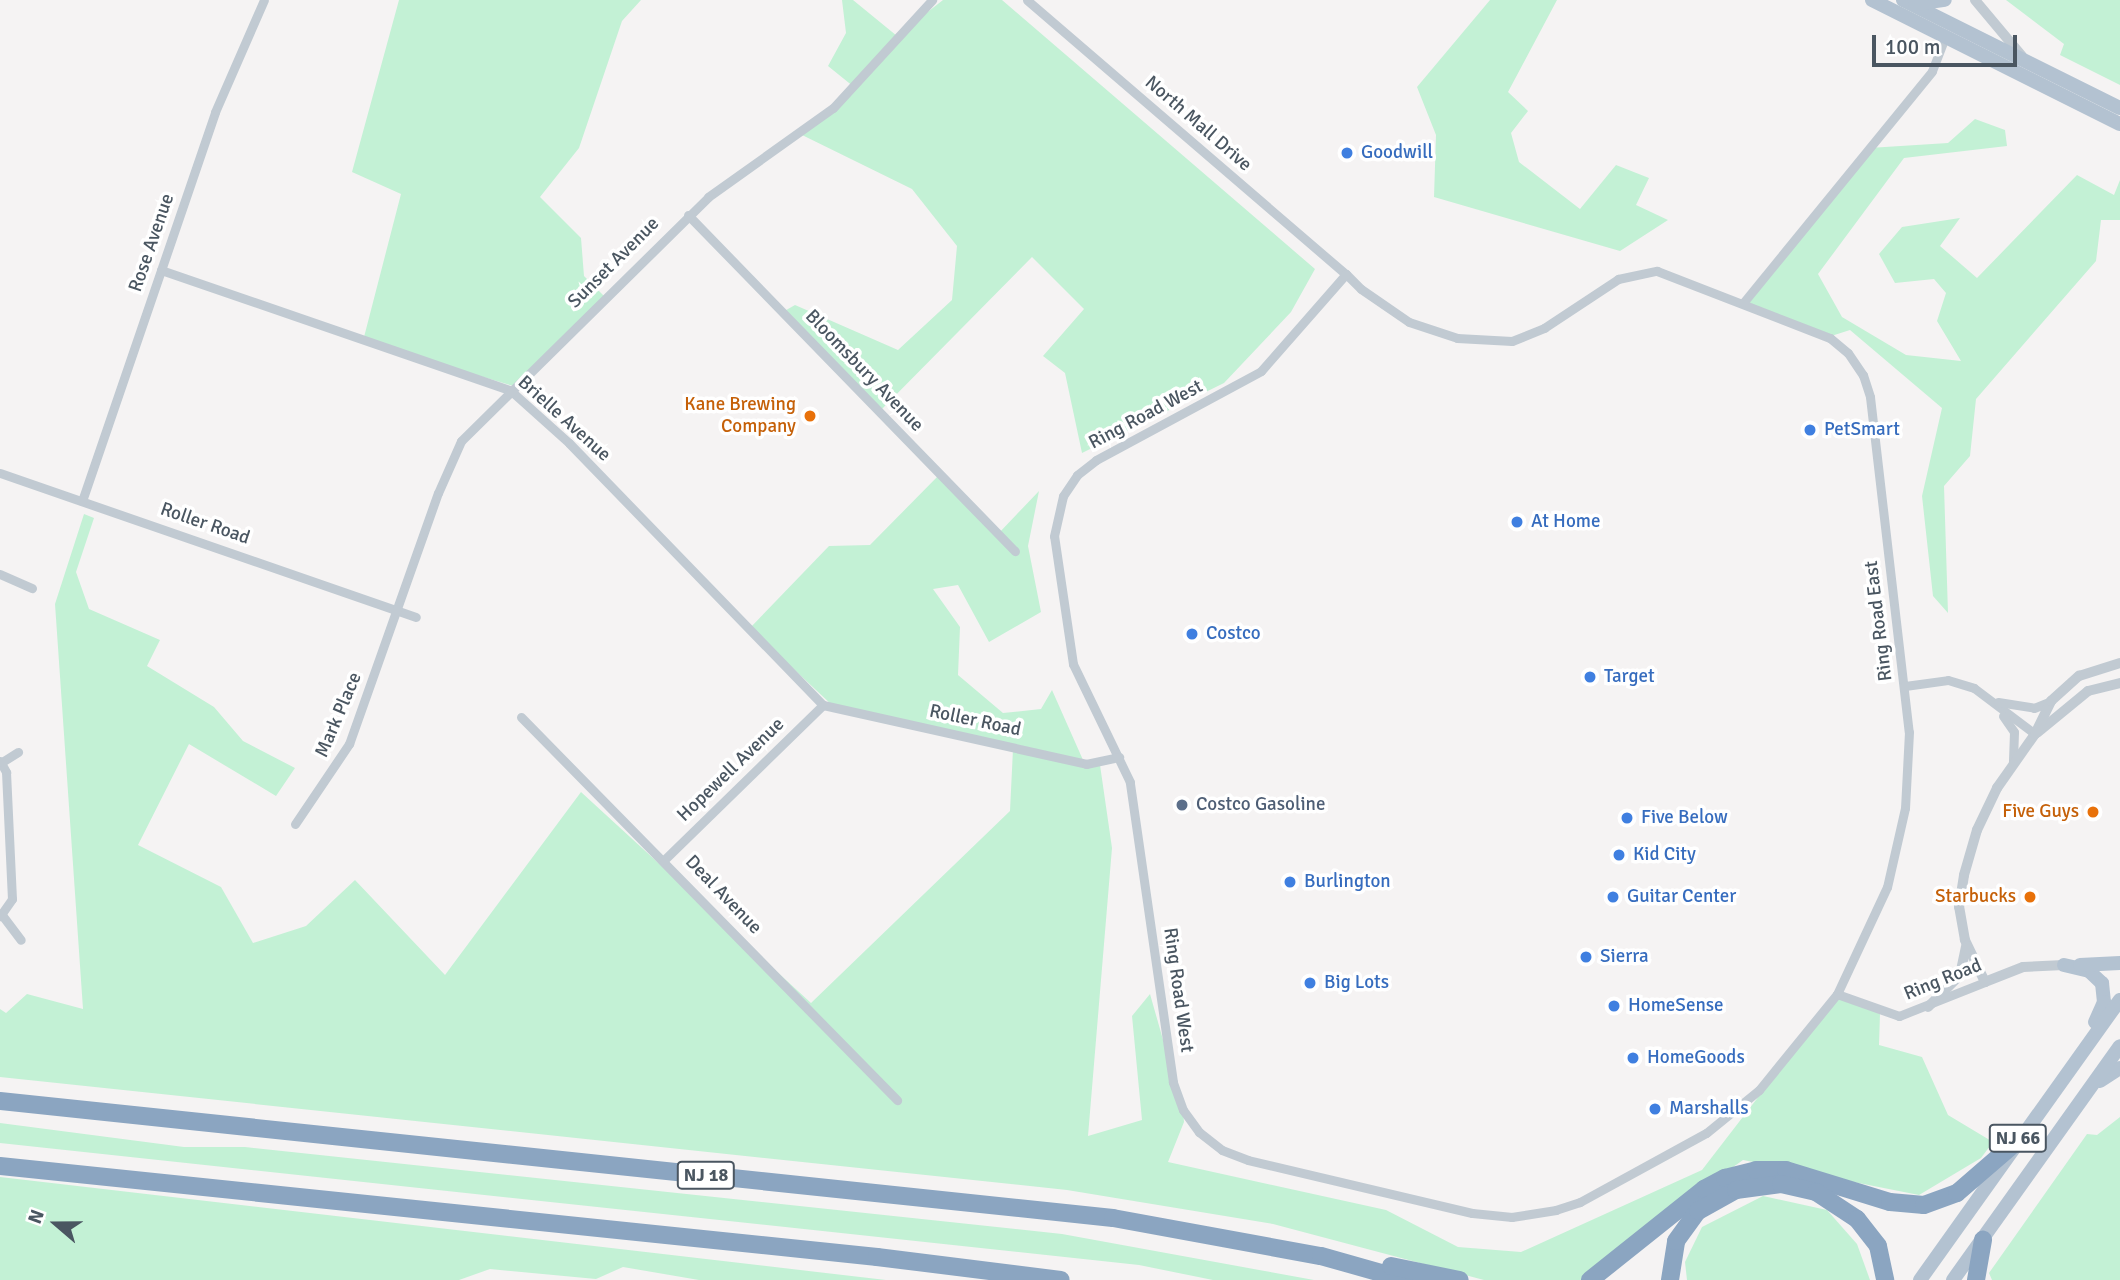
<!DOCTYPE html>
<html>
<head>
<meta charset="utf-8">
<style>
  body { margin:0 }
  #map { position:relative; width:2120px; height:1280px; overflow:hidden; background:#f5f3f3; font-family:Signika,sans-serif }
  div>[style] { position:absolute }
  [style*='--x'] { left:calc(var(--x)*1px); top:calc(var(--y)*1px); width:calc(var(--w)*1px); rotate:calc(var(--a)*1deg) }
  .green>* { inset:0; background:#c3f1d5 }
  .minor>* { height:9px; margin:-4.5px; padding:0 4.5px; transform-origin:4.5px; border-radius:4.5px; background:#c1cad2 }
  .tertiary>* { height:10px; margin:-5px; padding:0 5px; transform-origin:5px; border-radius:5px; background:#c1cad2 }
  .primary>* { height:14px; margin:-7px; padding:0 7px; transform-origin:7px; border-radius:7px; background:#b3c2d1 }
  .motorway>* { height:18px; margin:-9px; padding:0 9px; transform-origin:9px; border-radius:9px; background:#8ba5c1 }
  .dots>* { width:19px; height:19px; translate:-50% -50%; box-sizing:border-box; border:4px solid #fff; border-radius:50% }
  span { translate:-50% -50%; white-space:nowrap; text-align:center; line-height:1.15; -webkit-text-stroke:7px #fff; paint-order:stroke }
  .shield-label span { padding:2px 5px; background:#fff; border:2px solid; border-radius:5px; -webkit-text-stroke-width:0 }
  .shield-label { font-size:18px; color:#4a5661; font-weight:700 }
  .street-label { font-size:19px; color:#4a5661 }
  .shop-label { font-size:19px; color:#366cbe }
  .left { translate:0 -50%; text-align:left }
  .food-label { font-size:19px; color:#c56008 }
  .right { translate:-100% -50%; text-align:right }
  .service-label { font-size:19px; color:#4e5e75 }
  .north { position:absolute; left:21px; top:1189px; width:70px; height:70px; -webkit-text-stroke:5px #fff; paint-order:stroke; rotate:290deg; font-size:19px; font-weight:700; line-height:28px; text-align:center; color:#4a5661 }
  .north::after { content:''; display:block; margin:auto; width:24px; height:32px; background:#4a5661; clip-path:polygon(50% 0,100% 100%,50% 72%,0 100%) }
  .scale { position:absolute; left:1872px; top:35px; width:145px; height:32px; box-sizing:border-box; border:4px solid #4a5661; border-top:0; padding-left:9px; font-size:21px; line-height:24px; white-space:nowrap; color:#4a5661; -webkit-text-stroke:5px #fff; paint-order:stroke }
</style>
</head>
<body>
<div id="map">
  <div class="green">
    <div style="clip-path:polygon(399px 0,641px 0,622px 21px,579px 148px,540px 197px,581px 238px,584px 276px,604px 296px,513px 386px,363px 341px,401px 194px,352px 172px)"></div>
    <div style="clip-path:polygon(842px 0,853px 0,897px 36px,943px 0,1002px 0,1315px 269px,1291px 312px,1224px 383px,1082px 453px,1065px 373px,1043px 356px,1084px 309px,1032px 257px,879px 412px,781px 313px,795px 305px,898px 350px,952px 300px,957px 246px,912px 189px,800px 134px,854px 87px,828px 66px,846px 33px)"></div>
    <div style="clip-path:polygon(1490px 0,1557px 0,1508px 92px,1528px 111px,1511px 133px,1519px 162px,1580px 209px,1616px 165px,1649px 178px,1636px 205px,1668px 220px,1620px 251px,1434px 197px,1436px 135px,1417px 87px)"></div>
    <div style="clip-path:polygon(2006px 0,2120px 0,2120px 85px,2060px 55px,2064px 44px)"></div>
    <div style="clip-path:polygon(1975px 119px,2005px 130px,2007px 146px,1904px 158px,1818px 274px,1842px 317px,1906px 355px,1961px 361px,1937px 321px,1946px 293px,1934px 279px,1895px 283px,1879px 254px,1902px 227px,1960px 218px,1940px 246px,1977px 278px,2077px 175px,2114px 195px,2120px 180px,2120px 220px,2101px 220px,2096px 261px,1976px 399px,1970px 456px,1944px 486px,1948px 613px,1933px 596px,1922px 496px,1942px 408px,1850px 330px,1825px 338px,1740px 304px,1869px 148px,1948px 143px)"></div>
    <div style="clip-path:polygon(940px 474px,997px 535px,1039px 491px,1028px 546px,1041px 612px,989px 642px,958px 585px,933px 589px,960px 627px,958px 675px,1003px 713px,1041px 709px,1052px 690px,1083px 760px,1100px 765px,1112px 848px,1088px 1136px,1142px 1120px,1132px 1016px,1150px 994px,1183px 1110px,1184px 1122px,1168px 1162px,1386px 1210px,1458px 1247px,1521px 1252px,1702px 1170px,1839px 992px,1880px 1014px,1879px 1045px,1922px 1057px,1948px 1115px,1993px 1142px,1981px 1158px,1919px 1195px,1743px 1160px,1590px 1269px,1593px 1280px,1484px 1280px,1273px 1224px,1067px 1190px,0 1077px,0 1009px,6px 1013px,27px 994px,83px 1009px,55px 604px,84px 514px,94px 518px,76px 572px,89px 609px,160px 640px,147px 666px,214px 707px,243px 741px,295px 768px,276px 796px,189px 744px,138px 845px,221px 887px,253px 943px,306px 926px,355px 880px,445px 975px,581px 792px,811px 1003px,1010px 811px,1013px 749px,833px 706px,750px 628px,829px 546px,870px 545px)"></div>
    <div style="clip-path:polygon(2120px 1117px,2120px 1280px,1992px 1280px,1989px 1273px,2087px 1134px,2097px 1135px)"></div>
    <div style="clip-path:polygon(0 1123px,184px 1147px,245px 1147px,1062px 1234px,1314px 1280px,1213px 1280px,1139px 1265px,0 1143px)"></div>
    <div style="clip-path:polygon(0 1177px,886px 1280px,699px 1280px,623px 1267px,596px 1279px,490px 1269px,459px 1280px,0 1280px)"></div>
    <div style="clip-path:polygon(1763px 1196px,1827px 1210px,1857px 1244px,1870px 1280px,1687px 1280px,1685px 1262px,1702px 1227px)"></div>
  </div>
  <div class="minor">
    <div style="--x:1027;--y:0;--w:421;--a:40.7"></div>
    <div style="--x:1346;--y:274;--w:21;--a:45"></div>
    <div style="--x:1361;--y:289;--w:58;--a:34.5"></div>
    <div style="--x:1409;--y:322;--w:51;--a:18.4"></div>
    <div style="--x:1457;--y:338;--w:55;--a:3.1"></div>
    <div style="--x:1512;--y:341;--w:35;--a:-22"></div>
    <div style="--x:1544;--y:328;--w:89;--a:-33.5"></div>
    <div style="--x:1618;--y:279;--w:40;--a:-12"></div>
    <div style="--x:1657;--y:271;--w:186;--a:21.2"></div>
    <div style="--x:1830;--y:338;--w:23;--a:40"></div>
    <div style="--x:1848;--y:353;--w:27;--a:56"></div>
    <div style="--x:1863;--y:375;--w:23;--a:72"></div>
    <div style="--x:1870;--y:397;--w:337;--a:83.4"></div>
    <div style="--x:1909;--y:732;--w:76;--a:93"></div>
    <div style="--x:1905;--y:808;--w:81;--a:102.8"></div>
    <div style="--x:1887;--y:887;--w:118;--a:115"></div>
    <div style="--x:1837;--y:994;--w:124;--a:129.1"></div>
    <div style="--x:1759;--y:1090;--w:68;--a:140.9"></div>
    <div style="--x:1706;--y:1133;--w:144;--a:151.3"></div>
    <div style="--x:1580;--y:1202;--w:25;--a:162"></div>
    <div style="--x:1556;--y:1210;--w:45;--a:171"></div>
    <div style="--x:1512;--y:1217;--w:40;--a:-174.3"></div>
    <div style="--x:1472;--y:1213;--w:230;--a:-166.7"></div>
    <div style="--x:1248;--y:1160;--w:28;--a:-159"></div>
    <div style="--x:1222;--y:1150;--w:29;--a:-142"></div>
    <div style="--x:1199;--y:1132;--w:27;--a:-126"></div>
    <div style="--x:1183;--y:1110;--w:30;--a:-110"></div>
    <div style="--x:1173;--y:1082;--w:303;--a:-98.2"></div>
    <div style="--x:1130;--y:782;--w:131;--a:-115.8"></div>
    <div style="--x:1073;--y:664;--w:129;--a:-98.4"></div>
    <div style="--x:1054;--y:536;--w:41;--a:-77.3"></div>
    <div style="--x:1063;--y:496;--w:25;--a:-56"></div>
    <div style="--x:1077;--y:475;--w:24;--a:-38"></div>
    <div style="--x:1096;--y:460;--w:187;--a:-28.3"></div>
    <div style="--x:1261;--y:371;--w:129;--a:-48.8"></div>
    <div style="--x:688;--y:215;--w:469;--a:45.8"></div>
    <div style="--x:161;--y:270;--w:369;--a:19"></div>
    <div style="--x:510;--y:390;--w:79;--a:41.9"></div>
    <div style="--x:569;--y:443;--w:365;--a:45.9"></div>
    <div style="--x:1743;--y:303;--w:299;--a:-50.8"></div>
    <div style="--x:1932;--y:71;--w:39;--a:-69"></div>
    <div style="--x:0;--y:473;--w:440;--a:19.1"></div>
    <div style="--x:82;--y:501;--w:411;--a:-71.1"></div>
    <div style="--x:215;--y:112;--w:122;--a:-66.4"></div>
    <div style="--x:0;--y:574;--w:35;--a:24"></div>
    <div style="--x:1905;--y:686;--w:43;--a:-7.9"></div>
    <div style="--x:1948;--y:680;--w:27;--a:17"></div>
    <div style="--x:1974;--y:688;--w:76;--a:37"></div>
    <div style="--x:1998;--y:702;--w:36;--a:9"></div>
    <div style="--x:2034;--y:708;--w:18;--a:-22"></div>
    <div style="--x:823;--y:705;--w:270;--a:12.6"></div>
    <div style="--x:1086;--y:764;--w:34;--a:-12"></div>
    <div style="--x:2003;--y:716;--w:19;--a:55"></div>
    <div style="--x:2014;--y:732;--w:31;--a:92"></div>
    <div style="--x:521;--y:717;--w:537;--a:45.53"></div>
    <div style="--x:0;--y:761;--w:13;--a:61"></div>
    <div style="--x:6;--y:772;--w:127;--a:87.3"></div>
    <div style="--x:12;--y:899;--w:21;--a:125"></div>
    <div style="--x:2;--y:762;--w:19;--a:-32"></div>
    <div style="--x:295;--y:824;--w:97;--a:-56"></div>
    <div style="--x:349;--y:744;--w:266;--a:-70.5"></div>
    <div style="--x:438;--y:493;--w:57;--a:-66.1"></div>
    <div style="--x:461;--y:441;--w:347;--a:-44.6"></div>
    <div style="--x:708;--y:197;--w:153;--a:-35.5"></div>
    <div style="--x:833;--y:108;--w:147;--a:-47.5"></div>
    <div style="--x:664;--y:860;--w:222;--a:-44.3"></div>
    <div style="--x:2;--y:915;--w:31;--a:53"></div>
    <div style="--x:1837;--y:994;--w:66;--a:19.5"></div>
    <div style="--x:1899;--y:1016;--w:92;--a:-21.6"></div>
  </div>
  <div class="tertiary">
    <div style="--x:1975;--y:0;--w:73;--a:50"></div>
    <div style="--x:2037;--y:733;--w:66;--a:-39.5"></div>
    <div style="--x:2088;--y:691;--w:33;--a:-14"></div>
    <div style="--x:2064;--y:965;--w:41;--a:177.2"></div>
    <div style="--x:2023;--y:967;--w:41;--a:158.5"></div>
    <div style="--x:1985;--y:982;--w:47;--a:-115.5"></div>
    <div style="--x:1965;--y:940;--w:34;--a:-100"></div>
    <div style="--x:1959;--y:907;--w:32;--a:-81"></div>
    <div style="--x:1964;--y:875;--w:47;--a:-73.9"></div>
    <div style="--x:1977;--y:830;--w:47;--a:-64.5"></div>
    <div style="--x:1997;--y:788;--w:66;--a:-54.9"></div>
    <div style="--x:2035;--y:734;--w:37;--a:-64"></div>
    <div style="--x:2051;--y:701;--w:38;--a:-42"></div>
    <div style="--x:2079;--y:676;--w:43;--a:-17.6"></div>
    <div style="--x:1928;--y:1007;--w:45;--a:-45"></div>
    <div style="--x:1960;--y:975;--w:30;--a:-78"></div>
  </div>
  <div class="primary">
    <div style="--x:1872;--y:0;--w:277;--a:26.6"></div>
    <div style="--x:1903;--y:0;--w:242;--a:26.5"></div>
    <div style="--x:1915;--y:4;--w:30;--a:-8"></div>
    <div style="--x:2064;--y:965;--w:26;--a:13"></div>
    <div style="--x:2089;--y:971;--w:18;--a:43"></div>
    <div style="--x:2102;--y:983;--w:19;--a:84"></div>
    <div style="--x:2104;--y:1002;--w:22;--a:114"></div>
    <div style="--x:2080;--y:965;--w:40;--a:-2.9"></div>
    <div style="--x:2100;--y:1081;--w:24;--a:-33"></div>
    <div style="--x:1920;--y:1280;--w:344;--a:-54.5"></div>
    <div style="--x:1953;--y:1280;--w:287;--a:-54.5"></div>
  </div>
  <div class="motorway">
    <div style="--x:0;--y:1101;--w:1119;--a:6"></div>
    <div style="--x:1113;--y:1218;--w:211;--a:10.4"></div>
    <div style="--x:1321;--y:1256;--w:88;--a:15.8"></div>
    <div style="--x:0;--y:1166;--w:882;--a:5.92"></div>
    <div style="--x:877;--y:1257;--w:185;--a:7.1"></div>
    <div style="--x:1391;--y:1266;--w:70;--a:11.5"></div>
    <div style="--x:1590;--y:1280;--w:146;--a:-38.6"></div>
    <div style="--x:1704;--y:1189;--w:24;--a:-28"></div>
    <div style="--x:1725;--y:1178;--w:32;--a:-14"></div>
    <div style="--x:1756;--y:1170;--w:30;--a:0"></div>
    <div style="--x:1786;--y:1170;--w:109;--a:17.1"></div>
    <div style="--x:1890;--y:1202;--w:34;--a:5"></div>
    <div style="--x:1924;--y:1205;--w:35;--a:-20"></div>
    <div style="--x:1957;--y:1193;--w:77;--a:-40.8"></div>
    <div style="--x:1670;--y:1280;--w:39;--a:-81"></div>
    <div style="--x:1676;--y:1241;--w:37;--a:-54"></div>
    <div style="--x:1698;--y:1211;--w:43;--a:-28.9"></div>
    <div style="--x:1736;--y:1190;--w:45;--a:-7.6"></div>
    <div style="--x:1781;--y:1184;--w:36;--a:13"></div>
    <div style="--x:1816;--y:1192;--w:49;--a:33.4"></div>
    <div style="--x:1857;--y:1219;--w:34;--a:52"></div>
    <div style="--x:1878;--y:1246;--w:35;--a:78"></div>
    <div style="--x:1976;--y:1280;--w:41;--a:-80.1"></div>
  </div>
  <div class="dots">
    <div style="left:1347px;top:153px;background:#3f7fe0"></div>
    <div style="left:810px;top:416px;background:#e8710a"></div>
    <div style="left:1810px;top:430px;background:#3f7fe0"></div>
    <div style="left:1517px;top:522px;background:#3f7fe0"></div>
    <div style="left:1192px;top:634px;background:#3f7fe0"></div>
    <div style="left:1590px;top:677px;background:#3f7fe0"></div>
    <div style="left:1182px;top:805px;background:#5c6f8a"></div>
    <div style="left:2093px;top:812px;background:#e8710a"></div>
    <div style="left:1627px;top:818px;background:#3f7fe0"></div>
    <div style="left:1619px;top:855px;background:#3f7fe0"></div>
    <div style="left:1290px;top:882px;background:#3f7fe0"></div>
    <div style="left:1613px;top:897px;background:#3f7fe0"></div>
    <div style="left:2030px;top:897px;background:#e8710a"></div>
    <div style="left:1586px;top:957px;background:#3f7fe0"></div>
    <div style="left:1310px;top:983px;background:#3f7fe0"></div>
    <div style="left:1614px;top:1006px;background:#3f7fe0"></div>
    <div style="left:1633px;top:1058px;background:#3f7fe0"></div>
    <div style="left:1655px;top:1109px;background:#3f7fe0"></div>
  </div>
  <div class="shield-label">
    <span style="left:2018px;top:1138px">NJ 66</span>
    <span style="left:706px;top:1175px">NJ 18</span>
  </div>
  <div class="street-label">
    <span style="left:1198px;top:124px;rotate:41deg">North Mall Drive</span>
    <span style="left:152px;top:243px;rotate:-71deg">Rose Avenue</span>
    <span style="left:614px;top:263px;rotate:-45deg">Sunset Avenue</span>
    <span style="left:864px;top:371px;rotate:46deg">Bloomsbury Avenue</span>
    <span style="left:1146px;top:415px;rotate:-28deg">Ring Road West</span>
    <span style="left:564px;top:419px;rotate:42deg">Brielle Avenue</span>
    <span style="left:205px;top:524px;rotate:19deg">Roller Road</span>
    <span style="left:1879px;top:621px;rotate:-97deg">Ring Road East</span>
    <span style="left:339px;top:715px;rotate:-67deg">Mark Place</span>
    <span style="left:975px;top:721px;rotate:12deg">Roller Road</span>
    <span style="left:731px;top:770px;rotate:-44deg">Hopewell Avenue</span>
    <span style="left:723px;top:895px;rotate:46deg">Deal Avenue</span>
    <span style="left:1943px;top:980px;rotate:-22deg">Ring Road</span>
    <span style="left:1178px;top:990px;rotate:82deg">Ring Road West</span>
  </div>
  <div class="shop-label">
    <span class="left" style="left:1361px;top:153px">Goodwill</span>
    <span class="left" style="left:1824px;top:430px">PetSmart</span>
    <span class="left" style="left:1531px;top:522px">At Home</span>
    <span class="left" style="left:1206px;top:634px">Costco</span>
    <span class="left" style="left:1604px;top:677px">Target</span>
    <span class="left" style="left:1641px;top:818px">Five Below</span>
    <span class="left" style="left:1633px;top:855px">Kid City</span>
    <span class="left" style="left:1304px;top:882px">Burlington</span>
    <span class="left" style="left:1627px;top:897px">Guitar Center</span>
    <span class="left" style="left:1600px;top:957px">Sierra</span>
    <span class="left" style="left:1324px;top:983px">Big Lots</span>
    <span class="left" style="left:1628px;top:1006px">HomeSense</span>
    <span class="left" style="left:1647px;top:1058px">HomeGoods</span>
    <span class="left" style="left:1669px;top:1109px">Marshalls</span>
  </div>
  <div class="food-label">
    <span class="right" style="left:796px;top:416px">Kane Brewing<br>Company</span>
    <span class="right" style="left:2079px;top:812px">Five Guys</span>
    <span class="right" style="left:2016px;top:897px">Starbucks</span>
  </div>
  <div class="service-label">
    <span class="left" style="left:1196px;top:805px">Costco Gasoline</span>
  </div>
  <div class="north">N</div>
  <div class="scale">100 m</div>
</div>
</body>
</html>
